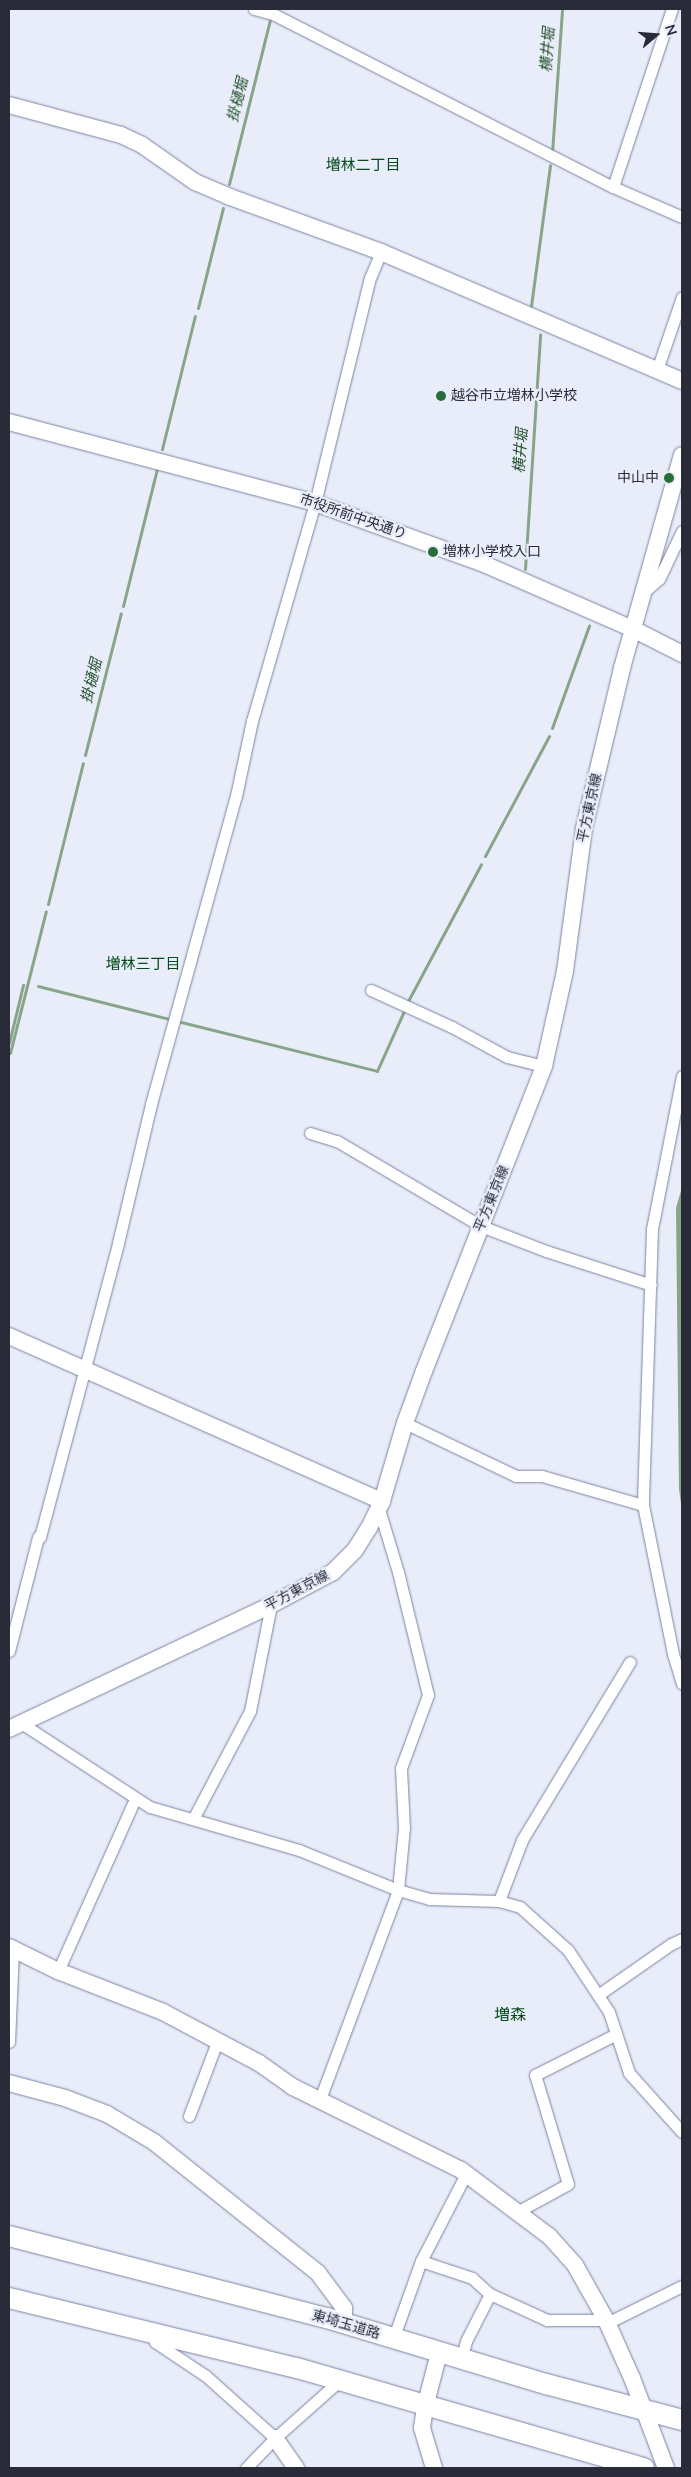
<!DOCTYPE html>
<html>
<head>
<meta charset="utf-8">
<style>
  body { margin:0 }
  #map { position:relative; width:691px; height:2477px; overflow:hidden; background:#e9edfa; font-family:"Nunito Sans","Noto Sans JP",sans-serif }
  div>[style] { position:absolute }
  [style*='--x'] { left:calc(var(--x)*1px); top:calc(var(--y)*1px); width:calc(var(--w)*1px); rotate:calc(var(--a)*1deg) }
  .water>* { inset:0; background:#88a58a }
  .stream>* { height:3px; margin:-1.5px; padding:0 1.5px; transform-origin:1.5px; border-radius:1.5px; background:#88a58a }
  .roads { filter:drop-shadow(0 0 1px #7b83a0) drop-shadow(0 0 1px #7b83a0) }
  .street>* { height:11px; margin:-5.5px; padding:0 5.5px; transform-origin:5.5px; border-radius:5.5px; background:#fff }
  .secondary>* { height:16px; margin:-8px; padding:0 8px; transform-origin:8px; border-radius:8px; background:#fff }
  .highway>* { height:20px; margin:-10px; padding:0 10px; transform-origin:10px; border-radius:10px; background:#fff }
  .dots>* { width:14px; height:14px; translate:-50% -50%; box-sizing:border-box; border:2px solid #e9edfa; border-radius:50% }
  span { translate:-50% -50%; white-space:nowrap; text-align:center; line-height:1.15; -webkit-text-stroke:4.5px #e9edfa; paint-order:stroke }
  .poi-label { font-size:14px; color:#292c38 }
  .left { translate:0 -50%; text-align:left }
  .right { translate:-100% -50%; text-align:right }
  .street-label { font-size:14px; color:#292c38 }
  .water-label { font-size:15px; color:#23512c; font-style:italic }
  .neighbourhood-label { font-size:15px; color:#074b1b }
  .quarter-label { font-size:16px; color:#074b1b }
  .frame { position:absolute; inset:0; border:10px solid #292c38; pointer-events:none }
  .north { position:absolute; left:631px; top:10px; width:50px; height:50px; -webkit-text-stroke:4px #e9edfa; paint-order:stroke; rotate:72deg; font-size:14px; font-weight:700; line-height:20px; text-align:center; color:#292c38 }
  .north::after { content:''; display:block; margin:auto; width:18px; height:22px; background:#292c38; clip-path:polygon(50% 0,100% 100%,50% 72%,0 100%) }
</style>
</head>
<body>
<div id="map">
  <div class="water">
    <div style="clip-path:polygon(682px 1187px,682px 1511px,679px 1489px,676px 1208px)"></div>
  </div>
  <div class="stream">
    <div style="--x:552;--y:153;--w:144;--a:-86"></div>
    <div style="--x:229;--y:184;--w:169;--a:-76"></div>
    <div style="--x:531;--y:306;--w:142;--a:-82.3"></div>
    <div style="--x:198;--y:308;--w:103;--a:-76"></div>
    <div style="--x:162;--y:449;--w:137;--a:-76.1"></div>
    <div style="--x:525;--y:569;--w:235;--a:-86.3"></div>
    <div style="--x:123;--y:606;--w:141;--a:-76.1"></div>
    <div style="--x:552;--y:728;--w:109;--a:-70.1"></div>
    <div style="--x:85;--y:755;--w:146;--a:-75.8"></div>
    <div style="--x:485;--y:856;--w:136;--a:-61.9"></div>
    <div style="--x:48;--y:904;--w:145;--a:-76.1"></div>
    <div style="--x:38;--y:986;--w:135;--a:14.1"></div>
    <div style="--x:408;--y:1001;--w:155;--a:-61.9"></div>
    <div style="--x:181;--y:1022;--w:202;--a:14"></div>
    <div style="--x:377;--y:1071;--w:66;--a:-65.8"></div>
    <div style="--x:9;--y:1043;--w:60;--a:-76.4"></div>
    <div style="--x:10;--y:1053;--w:146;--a:-75.8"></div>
  </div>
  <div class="roads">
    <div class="street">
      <div style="--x:254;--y:9;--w:20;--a:15"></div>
      <div style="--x:273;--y:14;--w:381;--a:27"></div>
      <div style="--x:613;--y:187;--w:75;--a:23.5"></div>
      <div style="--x:613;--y:187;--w:188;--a:-71.7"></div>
      <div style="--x:657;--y:370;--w:77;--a:-71.1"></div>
      <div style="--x:645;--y:591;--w:18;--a:-41"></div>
      <div style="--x:659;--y:579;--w:53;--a:-64.4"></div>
      <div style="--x:371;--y:990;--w:89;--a:24.6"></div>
      <div style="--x:452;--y:1027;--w:63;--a:28.6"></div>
      <div style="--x:507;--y:1057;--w:38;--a:14"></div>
      <div style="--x:682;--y:1076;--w:156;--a:101.1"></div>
      <div style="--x:652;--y:1229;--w:276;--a:91.9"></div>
      <div style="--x:643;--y:1505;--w:152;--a:78.6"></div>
      <div style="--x:673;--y:1654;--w:31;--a:73"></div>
      <div style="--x:310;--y:1133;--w:28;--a:17"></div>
      <div style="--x:337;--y:1141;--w:167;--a:30.6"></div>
      <div style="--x:481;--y:1226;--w:70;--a:21"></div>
      <div style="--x:546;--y:1251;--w:110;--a:17.9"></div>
      <div style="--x:405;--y:1423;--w:123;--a:25.5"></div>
      <div style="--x:516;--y:1476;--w:26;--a:0"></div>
      <div style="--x:542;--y:1476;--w:105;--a:16"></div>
      <div style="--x:40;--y:1537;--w:304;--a:-75.1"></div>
      <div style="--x:118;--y:1243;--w:143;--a:-76.6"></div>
      <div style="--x:151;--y:1104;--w:320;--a:-74.6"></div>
      <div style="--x:236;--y:796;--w:77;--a:-78"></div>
      <div style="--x:252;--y:721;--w:227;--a:-73.9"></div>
      <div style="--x:315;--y:503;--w:232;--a:-76.3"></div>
      <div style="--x:370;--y:278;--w:28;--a:-67"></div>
      <div style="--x:9;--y:1651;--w:118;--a:-75.7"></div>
      <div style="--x:21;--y:1723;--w:154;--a:33.1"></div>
      <div style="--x:150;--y:1807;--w:155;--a:16.1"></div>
      <div style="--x:299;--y:1850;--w:107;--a:22"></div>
      <div style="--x:398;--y:1890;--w:32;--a:16"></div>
      <div style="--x:429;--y:1899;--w:70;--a:1.6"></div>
      <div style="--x:499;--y:1901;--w:22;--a:16"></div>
      <div style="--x:520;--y:1907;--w:64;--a:41.9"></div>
      <div style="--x:568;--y:1950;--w:74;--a:56.5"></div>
      <div style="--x:609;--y:2012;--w:64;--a:71.8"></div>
      <div style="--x:629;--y:2073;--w:79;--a:48.1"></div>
      <div style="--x:193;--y:1819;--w:122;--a:-62.2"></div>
      <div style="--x:250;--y:1711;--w:108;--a:-78.8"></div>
      <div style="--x:499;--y:1901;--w:65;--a:-69.3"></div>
      <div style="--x:522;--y:1840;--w:208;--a:-58.8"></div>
      <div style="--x:58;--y:1971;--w:188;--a:-65.9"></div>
      <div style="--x:598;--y:1995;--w:89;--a:-34.9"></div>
      <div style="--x:671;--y:1944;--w:12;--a:-24"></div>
      <div style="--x:9;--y:2042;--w:93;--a:-87.5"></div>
      <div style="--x:320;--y:2099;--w:223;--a:-69.5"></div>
      <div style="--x:398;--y:1890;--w:62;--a:-84.5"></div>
      <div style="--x:404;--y:1828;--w:60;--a:-92.9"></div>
      <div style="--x:401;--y:1768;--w:78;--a:-69.7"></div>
      <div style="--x:428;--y:1695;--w:127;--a:-103.7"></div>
      <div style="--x:398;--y:1572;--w:66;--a:-106.8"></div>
      <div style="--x:189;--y:2116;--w:79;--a:-69.3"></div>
      <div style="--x:517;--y:2212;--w:58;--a:-28.8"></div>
      <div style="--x:568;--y:2184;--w:114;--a:-106.8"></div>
      <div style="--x:535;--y:2075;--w:91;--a:-26.8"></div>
      <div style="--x:421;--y:2261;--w:54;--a:18.4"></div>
      <div style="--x:472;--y:2278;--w:24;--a:42"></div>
      <div style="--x:490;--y:2294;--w:63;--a:24.5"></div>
      <div style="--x:547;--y:2320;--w:59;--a:0"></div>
      <div style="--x:607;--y:2323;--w:84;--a:-26.3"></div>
      <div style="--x:151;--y:2333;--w:10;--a:66"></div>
      <div style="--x:155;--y:2342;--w:61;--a:33.7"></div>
      <div style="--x:206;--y:2376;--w:93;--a:41.9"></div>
      <div style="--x:393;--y:2339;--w:83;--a:-70.3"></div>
      <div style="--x:421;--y:2261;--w:98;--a:-62.7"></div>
      <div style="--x:461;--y:2359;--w:19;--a:-74"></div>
      <div style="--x:466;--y:2341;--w:53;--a:-62.9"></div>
      <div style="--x:246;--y:2468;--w:42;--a:-46"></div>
      <div style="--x:275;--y:2438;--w:86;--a:-41.7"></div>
    </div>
    <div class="secondary">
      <div style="--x:9;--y:105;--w:116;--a:15"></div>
      <div style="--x:121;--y:135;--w:23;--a:25"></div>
      <div style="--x:142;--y:145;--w:65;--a:34.9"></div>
      <div style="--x:195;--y:182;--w:38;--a:23"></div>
      <div style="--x:230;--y:197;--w:161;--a:20"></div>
      <div style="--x:381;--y:252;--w:327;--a:23.2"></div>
      <div style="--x:9;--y:422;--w:317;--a:14.8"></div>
      <div style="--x:315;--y:503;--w:180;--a:19.8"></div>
      <div style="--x:484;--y:564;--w:163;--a:23.6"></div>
      <div style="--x:633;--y:629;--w:55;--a:27"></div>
      <div style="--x:9;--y:1336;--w:408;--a:23.9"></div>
      <div style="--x:9;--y:1729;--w:290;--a:-25.3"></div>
      <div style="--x:271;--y:1605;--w:70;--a:-28"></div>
      <div style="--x:333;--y:1572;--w:31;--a:-45"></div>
      <div style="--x:355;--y:1550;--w:26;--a:-58"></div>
      <div style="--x:369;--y:1528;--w:30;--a:-64"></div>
      <div style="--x:382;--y:1501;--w:81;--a:-73.6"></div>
      <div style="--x:405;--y:1423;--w:55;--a:-69.9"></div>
      <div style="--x:424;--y:1371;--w:328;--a:-68.5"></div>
      <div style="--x:544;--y:1066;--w:97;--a:-77.5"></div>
      <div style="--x:565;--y:971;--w:144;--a:-82.4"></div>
      <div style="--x:584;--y:828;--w:164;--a:-76.6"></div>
      <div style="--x:622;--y:668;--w:221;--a:-74.3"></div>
      <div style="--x:9;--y:1947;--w:55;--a:26.1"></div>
      <div style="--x:58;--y:1971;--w:113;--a:21.3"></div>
      <div style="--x:163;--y:2012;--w:109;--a:28"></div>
      <div style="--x:259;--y:2063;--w:42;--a:35.2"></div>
      <div style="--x:293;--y:2087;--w:187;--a:26.3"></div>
      <div style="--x:461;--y:2170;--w:110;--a:36.9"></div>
      <div style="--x:549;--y:2236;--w:39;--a:48"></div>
      <div style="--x:575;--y:2265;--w:63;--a:60.6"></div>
      <div style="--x:606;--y:2320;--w:64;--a:65.9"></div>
      <div style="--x:632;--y:2378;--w:96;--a:69.3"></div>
      <div style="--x:9;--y:2083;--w:58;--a:15"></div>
      <div style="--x:65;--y:2098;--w:45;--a:20.9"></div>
      <div style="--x:107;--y:2114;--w:55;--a:30.8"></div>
      <div style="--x:154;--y:2142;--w:210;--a:38.6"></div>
      <div style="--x:318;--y:2273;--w:44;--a:53.4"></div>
      <div style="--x:344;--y:2308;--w:15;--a:90"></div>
      <div style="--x:275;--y:2438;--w:37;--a:55"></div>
      <div style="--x:434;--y:2468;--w:42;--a:-106.7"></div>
      <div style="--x:422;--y:2428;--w:21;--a:-82"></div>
      <div style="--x:425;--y:2407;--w:56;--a:-75.5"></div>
    </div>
    <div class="highway">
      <div style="--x:9;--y:2236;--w:328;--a:14.5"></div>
      <div style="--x:327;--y:2318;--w:229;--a:16.8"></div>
      <div style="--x:546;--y:2384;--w:141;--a:14.8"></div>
      <div style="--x:9;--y:2298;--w:296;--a:13.7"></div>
      <div style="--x:297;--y:2368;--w:361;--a:16.1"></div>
    </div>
  </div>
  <div class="dots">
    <div style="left:441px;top:396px;background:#296c37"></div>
    <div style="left:669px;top:478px;background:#296c37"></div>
    <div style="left:433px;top:552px;background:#296c37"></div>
  </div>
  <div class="poi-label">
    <span class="left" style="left:451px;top:396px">越谷市立増林小学校</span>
    <span class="right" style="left:659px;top:478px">中山中</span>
    <span class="left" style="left:443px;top:552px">増林小学校入口</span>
  </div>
  <div class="street-label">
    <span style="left:353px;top:517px;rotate:19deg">市役所前中央通り</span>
    <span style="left:590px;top:808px;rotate:-78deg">平方東京線</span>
    <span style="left:492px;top:1199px;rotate:-68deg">平方東京線</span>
    <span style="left:297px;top:1591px;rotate:-28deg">平方東京線</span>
    <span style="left:346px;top:2325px;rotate:16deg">東埼玉道路</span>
  </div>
  <div class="water-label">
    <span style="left:548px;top:50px;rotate:-86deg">横井堀</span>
    <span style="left:238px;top:100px;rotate:-76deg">掛樋堀</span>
    <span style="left:521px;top:451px;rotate:-86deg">横井堀</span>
    <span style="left:92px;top:681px;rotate:-76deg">掛樋堀</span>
  </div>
  <div class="neighbourhood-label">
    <span style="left:363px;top:166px">増林二丁目</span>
    <span style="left:143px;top:965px">増林三丁目</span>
  </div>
  <div class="quarter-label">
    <span style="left:510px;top:2015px">増森</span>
  </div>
  <div class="frame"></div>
  <div class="north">N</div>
</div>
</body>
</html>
